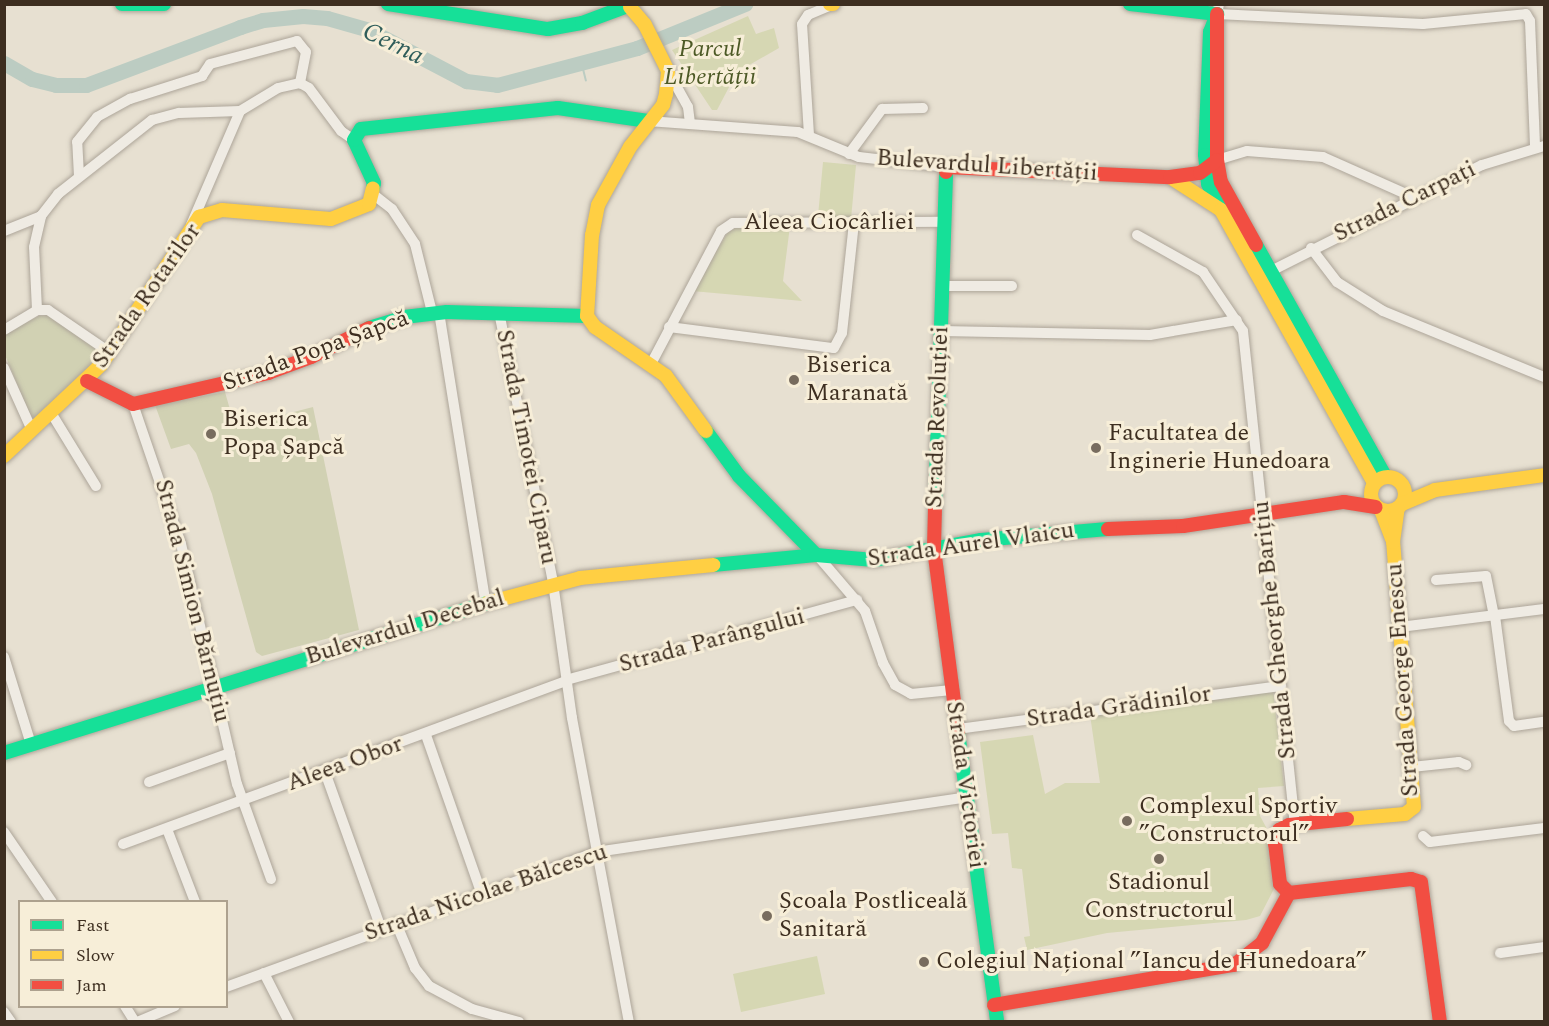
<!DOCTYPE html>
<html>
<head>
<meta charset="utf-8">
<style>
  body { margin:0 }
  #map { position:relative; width:1549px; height:1026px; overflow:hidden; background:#e7e0d1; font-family:Spectral,serif }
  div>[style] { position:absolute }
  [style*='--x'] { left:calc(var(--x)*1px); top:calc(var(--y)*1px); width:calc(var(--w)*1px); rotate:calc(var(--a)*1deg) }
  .green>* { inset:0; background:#d6d7b3 }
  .cemetery>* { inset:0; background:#d1d1b3 }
  .stream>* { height:2px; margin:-1px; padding:0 1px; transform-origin:1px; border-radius:1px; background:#bcccc2 }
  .river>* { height:15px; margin:-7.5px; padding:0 7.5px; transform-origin:7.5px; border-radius:7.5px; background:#bcccc2 }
  .roads { filter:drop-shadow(0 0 2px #ada599) drop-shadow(0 0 2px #ada599) }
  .street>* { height:10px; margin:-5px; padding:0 5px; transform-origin:5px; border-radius:5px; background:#efebe3 }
  .fast>* { height:14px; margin:-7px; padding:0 7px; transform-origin:7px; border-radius:7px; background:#16e098 }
  .slow>* { height:14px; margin:-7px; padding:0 7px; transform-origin:7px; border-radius:7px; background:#ffcf43 }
  .slow>.ring { margin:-7px; padding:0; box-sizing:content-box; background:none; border:14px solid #ffcf43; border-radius:50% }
  .jam>* { height:14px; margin:-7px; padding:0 7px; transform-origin:7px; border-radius:7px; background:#f24e42 }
  .dots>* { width:16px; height:16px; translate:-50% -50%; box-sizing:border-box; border:3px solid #f7eed8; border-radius:50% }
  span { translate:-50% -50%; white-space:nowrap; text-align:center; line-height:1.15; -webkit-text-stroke:6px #f7eed8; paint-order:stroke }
  .park-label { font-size:24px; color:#4d5a26; font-style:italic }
  .street-label { font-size:24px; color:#3d2e20 }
  .poi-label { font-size:24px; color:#3d2e20 }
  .left { translate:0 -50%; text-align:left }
  .water-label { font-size:26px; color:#2f5d5a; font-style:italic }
  .frame { position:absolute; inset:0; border:6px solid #3d2e20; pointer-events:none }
  .legend { position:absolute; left:18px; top:900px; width:210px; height:108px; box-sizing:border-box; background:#f7eed8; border:2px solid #ada18e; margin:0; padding:8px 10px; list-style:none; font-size:18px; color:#3d2e20 }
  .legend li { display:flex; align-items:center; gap:12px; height:30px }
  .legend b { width:30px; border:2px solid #ada18e }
</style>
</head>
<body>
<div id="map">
  <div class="green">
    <div style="clip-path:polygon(748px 16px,756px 34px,774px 28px,779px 48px,737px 72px,717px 110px,712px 110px,672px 50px)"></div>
    <div style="clip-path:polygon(823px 162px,856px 165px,851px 219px,818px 216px)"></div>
    <div style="clip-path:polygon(790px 226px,783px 281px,802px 301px,692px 291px,728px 232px,736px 228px)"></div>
    <div style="clip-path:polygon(1273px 690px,1284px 786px,1258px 788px,1260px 816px,1272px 838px,1276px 885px,1260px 916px,1246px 920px,1107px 933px,1027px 950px,1024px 937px,1030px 936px,1022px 869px,1012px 868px,1008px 833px,992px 834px,980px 742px,1033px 735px,1045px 794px,1065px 783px,1100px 783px,1090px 715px)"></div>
    <div style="clip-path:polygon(817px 956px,825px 994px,741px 1012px,733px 974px)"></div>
  </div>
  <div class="cemetery">
    <div style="clip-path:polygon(48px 315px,102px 352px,100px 359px,32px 420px,5px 355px,4px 334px,39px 316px)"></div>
    <div style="clip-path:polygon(225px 392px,235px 427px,313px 407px,359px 630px,262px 656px,256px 652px,212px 494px,196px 453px,189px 444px,171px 449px,155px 405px)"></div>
  </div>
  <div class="stream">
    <div style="--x:582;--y:65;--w:16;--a:76"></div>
  </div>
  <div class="river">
    <div style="--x:4;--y:63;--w:32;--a:30"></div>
    <div style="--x:32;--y:79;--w:25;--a:14"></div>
    <div style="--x:56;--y:85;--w:30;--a:0"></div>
    <div style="--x:86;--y:85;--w:165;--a:-20.6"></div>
    <div style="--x:240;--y:27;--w:24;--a:-17"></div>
    <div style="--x:263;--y:20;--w:40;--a:-5.7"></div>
    <div style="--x:303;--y:16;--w:24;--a:5"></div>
    <div style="--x:327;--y:18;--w:44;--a:15.9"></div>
    <div style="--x:369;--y:30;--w:110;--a:27.7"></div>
    <div style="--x:466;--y:81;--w:31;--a:7"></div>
    <div style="--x:497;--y:85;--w:145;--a:-14.8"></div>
    <div style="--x:637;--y:48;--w:117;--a:-22.2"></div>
  </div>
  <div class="roads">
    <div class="street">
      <div style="--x:1219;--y:4;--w:10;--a:101"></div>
      <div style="--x:1217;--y:14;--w:206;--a:2.8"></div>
      <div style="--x:1423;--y:24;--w:103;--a:-5.5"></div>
      <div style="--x:1526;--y:14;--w:8;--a:60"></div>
      <div style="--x:1530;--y:21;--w:127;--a:87.7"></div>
      <div style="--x:668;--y:71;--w:41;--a:60.9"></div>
      <div style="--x:688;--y:107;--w:16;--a:83"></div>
      <div style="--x:300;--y:83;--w:10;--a:29"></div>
      <div style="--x:309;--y:88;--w:54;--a:53.3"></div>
      <div style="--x:341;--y:131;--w:16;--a:35"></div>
      <div style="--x:648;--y:121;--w:150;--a:4.2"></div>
      <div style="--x:798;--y:132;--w:66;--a:22.3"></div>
      <div style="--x:859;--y:157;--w:88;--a:6.6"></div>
      <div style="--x:809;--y:135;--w:111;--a:-93.6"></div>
      <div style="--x:802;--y:24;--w:11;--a:-56"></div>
      <div style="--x:808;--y:15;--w:25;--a:-23"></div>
      <div style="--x:849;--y:154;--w:56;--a:-53.7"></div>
      <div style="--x:882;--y:109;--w:41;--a:-1.4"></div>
      <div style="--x:1217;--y:160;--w:31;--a:-17"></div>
      <div style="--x:1247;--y:151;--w:76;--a:4.5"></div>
      <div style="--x:1323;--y:157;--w:101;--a:24"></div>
      <div style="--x:79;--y:176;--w:34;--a:-93"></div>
      <div style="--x:77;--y:142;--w:32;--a:-51"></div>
      <div style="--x:97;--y:117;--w:38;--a:-29"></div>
      <div style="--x:130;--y:99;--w:76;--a:-17.7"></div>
      <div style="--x:202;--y:76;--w:14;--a:-56"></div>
      <div style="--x:210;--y:64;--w:90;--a:-14.8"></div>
      <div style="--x:297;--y:41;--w:14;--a:51"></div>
      <div style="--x:306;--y:52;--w:32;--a:101"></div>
      <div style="--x:374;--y:195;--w:23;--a:38"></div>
      <div style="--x:392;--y:209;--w:42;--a:56.7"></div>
      <div style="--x:415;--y:244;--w:70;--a:76"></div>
      <div style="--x:191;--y:225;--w:124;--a:-66.7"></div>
      <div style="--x:240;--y:111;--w:44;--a:-31.2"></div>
      <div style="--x:278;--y:88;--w:23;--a:-13"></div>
      <div style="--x:4;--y:231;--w:40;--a:-22"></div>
      <div style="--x:41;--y:216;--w:28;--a:-52"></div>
      <div style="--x:58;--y:194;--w:120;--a:-38.2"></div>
      <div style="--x:152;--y:120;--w:28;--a:-15"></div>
      <div style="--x:179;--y:113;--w:61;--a:-1.9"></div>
      <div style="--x:1137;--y:235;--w:76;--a:29.3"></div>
      <div style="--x:1203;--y:272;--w:71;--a:55.9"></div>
      <div style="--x:1243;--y:331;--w:496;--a:84"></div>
      <div style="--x:1311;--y:248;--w:43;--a:52.6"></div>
      <div style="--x:1337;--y:282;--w:54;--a:32.2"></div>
      <div style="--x:1383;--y:311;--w:174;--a:22.3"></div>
      <div style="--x:1271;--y:271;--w:236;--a:-26.7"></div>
      <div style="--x:1482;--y:165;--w:65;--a:-17"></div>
      <div style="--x:943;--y:286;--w:69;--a:0"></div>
      <div style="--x:37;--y:310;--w:63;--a:-92.7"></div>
      <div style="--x:34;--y:247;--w:32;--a:-77"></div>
      <div style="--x:439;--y:312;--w:296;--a:80.9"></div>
      <div style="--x:499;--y:312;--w:276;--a:78.7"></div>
      <div style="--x:553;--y:583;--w:136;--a:82"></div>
      <div style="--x:572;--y:718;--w:309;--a:79.4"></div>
      <div style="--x:669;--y:327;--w:166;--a:7.3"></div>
      <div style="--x:834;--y:348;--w:17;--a:-62"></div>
      <div style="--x:842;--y:333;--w:111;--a:-83.8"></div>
      <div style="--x:4;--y:330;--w:39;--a:-31"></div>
      <div style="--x:37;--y:310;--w:11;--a:0"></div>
      <div style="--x:48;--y:310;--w:74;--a:34.5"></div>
      <div style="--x:941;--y:331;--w:209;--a:1.1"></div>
      <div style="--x:1150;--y:335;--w:88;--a:-9.8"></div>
      <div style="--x:651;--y:364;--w:150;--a:-62.2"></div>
      <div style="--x:721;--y:231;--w:14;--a:-34"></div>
      <div style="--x:733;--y:223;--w:211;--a:-0.3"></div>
      <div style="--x:4;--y:368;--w:66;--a:65.8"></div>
      <div style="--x:133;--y:404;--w:148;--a:71.1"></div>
      <div style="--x:181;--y:544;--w:246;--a:76.9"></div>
      <div style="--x:237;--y:784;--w:101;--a:70.3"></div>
      <div style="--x:50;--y:411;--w:88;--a:58.5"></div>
      <div style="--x:817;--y:555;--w:74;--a:49.4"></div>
      <div style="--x:865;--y:611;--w:55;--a:70.9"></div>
      <div style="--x:883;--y:663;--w:25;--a:61"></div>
      <div style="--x:895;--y:685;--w:18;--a:29"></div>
      <div style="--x:911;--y:694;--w:41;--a:-5.6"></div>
      <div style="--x:1436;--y:580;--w:50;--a:-4.6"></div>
      <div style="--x:1486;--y:576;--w:41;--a:78.7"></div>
      <div style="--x:1495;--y:616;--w:106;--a:82.4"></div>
      <div style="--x:1509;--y:721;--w:7;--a:45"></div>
      <div style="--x:1514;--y:726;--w:30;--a:-8"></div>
      <div style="--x:1400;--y:627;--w:145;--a:-7.1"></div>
      <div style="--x:4;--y:657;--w:91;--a:72.8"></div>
      <div style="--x:566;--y:680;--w:302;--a:-15.4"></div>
      <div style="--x:958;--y:729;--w:326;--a:-7.6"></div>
      <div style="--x:426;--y:735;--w:166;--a:70.7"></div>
      <div style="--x:1412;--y:767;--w:47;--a:-6.1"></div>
      <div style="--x:1459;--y:762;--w:8;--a:23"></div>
      <div style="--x:325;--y:772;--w:166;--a:70.3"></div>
      <div style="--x:149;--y:782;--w:86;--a:-19.7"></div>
      <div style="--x:167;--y:829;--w:78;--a:69"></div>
      <div style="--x:4;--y:832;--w:85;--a:55.6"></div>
      <div style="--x:1423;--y:836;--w:9;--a:41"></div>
      <div style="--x:1430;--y:842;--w:115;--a:-7"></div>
      <div style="--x:123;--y:844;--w:473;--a:-20.2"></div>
      <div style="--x:396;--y:923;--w:49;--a:67.1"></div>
      <div style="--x:415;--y:968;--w:23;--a:52"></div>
      <div style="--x:429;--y:986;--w:49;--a:28.1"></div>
      <div style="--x:472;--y:1009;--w:49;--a:15.5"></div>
      <div style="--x:1500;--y:953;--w:44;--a:-7.8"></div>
      <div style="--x:264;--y:973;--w:55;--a:63"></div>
      <div style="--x:226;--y:987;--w:394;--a:-20"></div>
      <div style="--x:596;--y:852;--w:375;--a:-8.4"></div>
      <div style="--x:125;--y:1006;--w:19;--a:58"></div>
      <div style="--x:4;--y:1012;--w:12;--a:55"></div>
      <div style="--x:137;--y:1022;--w:41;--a:-22.8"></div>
    </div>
    <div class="fast">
      <div style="--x:122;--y:4;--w:42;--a:0"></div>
      <div style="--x:388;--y:4;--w:162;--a:8.9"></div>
      <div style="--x:548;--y:29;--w:35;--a:-10"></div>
      <div style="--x:582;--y:23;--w:54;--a:-20.4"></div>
      <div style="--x:1130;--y:4;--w:88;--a:6.6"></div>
      <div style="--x:1217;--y:14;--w:19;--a:111"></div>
      <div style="--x:1210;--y:32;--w:123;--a:92.3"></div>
      <div style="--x:1205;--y:155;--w:29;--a:84"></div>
      <div style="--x:1208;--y:184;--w:27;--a:63"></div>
      <div style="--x:373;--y:188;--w:5;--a:-79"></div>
      <div style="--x:374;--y:183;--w:47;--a:-114.9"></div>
      <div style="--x:354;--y:140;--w:13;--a:-58"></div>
      <div style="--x:361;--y:129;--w:198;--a:-6.1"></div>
      <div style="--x:558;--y:108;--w:91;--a:8.2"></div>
      <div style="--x:1256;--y:245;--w:265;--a:60.8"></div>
      <div style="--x:369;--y:328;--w:37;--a:-17"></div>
      <div style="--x:404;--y:317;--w:43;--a:-6.6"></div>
      <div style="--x:447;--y:312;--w:140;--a:1.6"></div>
      <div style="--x:706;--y:431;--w:56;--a:53.7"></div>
      <div style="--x:739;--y:476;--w:110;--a:45.7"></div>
      <div style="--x:935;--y:507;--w:335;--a:-88.1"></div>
      <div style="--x:713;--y:565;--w:103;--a:-5.5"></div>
      <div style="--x:816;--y:555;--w:58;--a:4.9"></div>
      <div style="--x:874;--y:560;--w:109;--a:-10.6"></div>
      <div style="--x:981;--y:540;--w:127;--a:-5"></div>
      <div style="--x:958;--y:732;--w:293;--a:82.3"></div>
      <div style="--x:4;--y:753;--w:506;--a:-17.25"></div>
    </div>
    <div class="slow">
      <div style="--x:830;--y:4;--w:3;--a:0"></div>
      <div style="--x:630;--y:7;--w:23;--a:50"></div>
      <div style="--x:645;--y:25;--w:51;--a:63.4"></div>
      <div style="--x:668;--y:71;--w:23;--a:95"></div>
      <div style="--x:666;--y:94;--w:11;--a:105"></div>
      <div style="--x:663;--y:105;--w:53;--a:128.2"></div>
      <div style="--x:630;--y:147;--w:66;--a:118.9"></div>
      <div style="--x:598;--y:205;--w:31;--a:101"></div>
      <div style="--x:592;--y:235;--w:81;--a:93.5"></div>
      <div style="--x:587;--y:316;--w:14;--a:54"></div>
      <div style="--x:595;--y:327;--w:86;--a:34.6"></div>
      <div style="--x:666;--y:376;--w:68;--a:54"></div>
      <div style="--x:1170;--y:177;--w:61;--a:32.9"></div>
      <div style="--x:1221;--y:210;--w:313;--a:60.7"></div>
      <div style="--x:4;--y:456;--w:133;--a:-43.2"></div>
      <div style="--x:101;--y:365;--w:178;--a:-56.5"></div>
      <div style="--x:199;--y:217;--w:24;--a:-17"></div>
      <div style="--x:222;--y:210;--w:109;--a:4.7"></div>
      <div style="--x:331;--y:219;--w:41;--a:-21.5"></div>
      <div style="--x:369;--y:204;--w:16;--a:-76"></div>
      <div class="ring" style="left:1371px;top:477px;width:20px;height:20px"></div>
      <div style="--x:1402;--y:504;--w:36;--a:-23"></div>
      <div style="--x:1435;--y:490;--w:110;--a:-7.8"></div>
      <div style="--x:1381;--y:510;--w:31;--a:69"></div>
      <div style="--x:487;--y:603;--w:96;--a:-15"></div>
      <div style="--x:580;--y:578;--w:134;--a:-5.6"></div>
      <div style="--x:1347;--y:819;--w:58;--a:-4.9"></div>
      <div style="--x:1405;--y:814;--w:11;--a:-38"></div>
      <div style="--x:1414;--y:807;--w:266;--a:-94.5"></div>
      <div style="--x:1393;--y:542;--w:34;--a:-82"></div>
    </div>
    <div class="jam">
      <div style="--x:1217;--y:14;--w:146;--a:90"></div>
      <div style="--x:1217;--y:160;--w:22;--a:80"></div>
      <div style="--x:1221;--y:182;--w:72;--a:60.9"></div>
      <div style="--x:946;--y:172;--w:5;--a:-90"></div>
      <div style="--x:946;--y:167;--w:224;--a:2.6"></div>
      <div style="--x:1170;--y:177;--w:30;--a:-8"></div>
      <div style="--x:1200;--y:173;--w:21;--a:-37"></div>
      <div style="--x:87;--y:381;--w:51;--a:26.6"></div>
      <div style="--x:133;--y:404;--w:139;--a:-12.9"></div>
      <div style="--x:268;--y:373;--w:46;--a:-20.4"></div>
      <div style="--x:311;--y:357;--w:65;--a:-26.6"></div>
      <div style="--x:935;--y:507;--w:42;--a:91.4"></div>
      <div style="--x:934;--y:549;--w:185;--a:82.5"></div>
      <div style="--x:1108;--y:529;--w:75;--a:-2.3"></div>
      <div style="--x:1183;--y:526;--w:163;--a:-8.5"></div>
      <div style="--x:1344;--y:502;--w:32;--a:9"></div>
      <div style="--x:1347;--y:819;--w:58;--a:174.1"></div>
      <div style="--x:1289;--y:825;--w:11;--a:153"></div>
      <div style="--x:1279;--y:830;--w:14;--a:107"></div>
      <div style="--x:1275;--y:843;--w:41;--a:83"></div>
      <div style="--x:1280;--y:884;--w:13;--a:45"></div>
      <div style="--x:1289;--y:893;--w:123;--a:-6.5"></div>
      <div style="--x:1411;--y:879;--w:10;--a:17"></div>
      <div style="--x:1421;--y:882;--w:141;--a:82.3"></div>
      <div style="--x:994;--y:1005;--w:243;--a:-9.5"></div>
      <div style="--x:1234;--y:965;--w:36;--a:-38"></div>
      <div style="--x:1262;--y:943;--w:57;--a:-61.6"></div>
    </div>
  </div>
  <div class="dots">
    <div style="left:794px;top:380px;background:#786c5e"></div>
    <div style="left:211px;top:434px;background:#786c5e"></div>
    <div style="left:1096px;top:448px;background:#786c5e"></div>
    <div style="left:1127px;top:821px;background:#786c5e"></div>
    <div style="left:1159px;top:859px;background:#786c5e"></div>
    <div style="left:767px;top:916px;background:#786c5e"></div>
    <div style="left:924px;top:962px;background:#786c5e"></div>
  </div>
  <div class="park-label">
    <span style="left:710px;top:64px">Parcul<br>Libertății</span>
  </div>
  <div class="street-label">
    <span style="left:987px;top:166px;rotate:4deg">Bulevardul Libertății</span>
    <span style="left:1405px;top:202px;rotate:-26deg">Strada Carpați</span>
    <span style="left:829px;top:223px">Aleea Ciocârliei</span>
    <span style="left:147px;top:296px;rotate:-55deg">Strada Rotarilor</span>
    <span style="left:316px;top:351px;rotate:-20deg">Strada Popa Șapcă</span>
    <span style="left:938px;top:417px;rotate:-88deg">Strada Revoluției</span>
    <span style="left:526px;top:447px;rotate:79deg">Strada Timotei Ciparu</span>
    <span style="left:971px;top:545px;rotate:-8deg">Strada Aurel Vlaicu</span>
    <span style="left:192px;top:601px;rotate:76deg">Strada Simion Bărnuțiu</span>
    <span style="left:405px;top:628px;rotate:-17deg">Bulevardul Decebal</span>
    <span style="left:1275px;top:630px;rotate:-96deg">Strada Gheorghe Barițiu</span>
    <span style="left:712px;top:641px;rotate:-15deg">Strada Parângului</span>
    <span style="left:1403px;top:680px;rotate:-94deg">Strada George Enescu</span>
    <span style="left:1119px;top:707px;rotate:-8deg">Strada Grădinilor</span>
    <span style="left:345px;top:764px;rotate:-20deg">Aleea Obor</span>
    <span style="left:965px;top:785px;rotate:82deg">Strada Victoriei</span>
    <span style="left:486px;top:893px;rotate:-19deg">Strada Nicolae Bălcescu</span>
  </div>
  <div class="poi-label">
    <span class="left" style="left:806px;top:380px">Biserica<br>Maranată</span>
    <span class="left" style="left:223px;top:434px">Biserica<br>Popa Șapcă</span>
    <span class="left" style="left:1108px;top:448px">Facultatea de<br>Inginerie Hunedoara</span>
    <span class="left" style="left:1139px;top:821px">Complexul Sportiv<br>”Constructorul”</span>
    <span style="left:1159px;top:897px">Stadionul<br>Constructorul</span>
    <span class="left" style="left:779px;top:916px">Școala Postliceală<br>Sanitară</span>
    <span class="left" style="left:936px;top:962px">Colegiul Național ”Iancu de Hunedoara”</span>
  </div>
  <div class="water-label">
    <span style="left:393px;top:44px;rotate:26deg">Cerna</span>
  </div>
  <div class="frame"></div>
  <ul class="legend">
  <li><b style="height:8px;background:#16e098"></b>Fast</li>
  <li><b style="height:8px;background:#ffcf43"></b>Slow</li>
  <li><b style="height:8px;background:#f24e42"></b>Jam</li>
  </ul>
</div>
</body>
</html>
